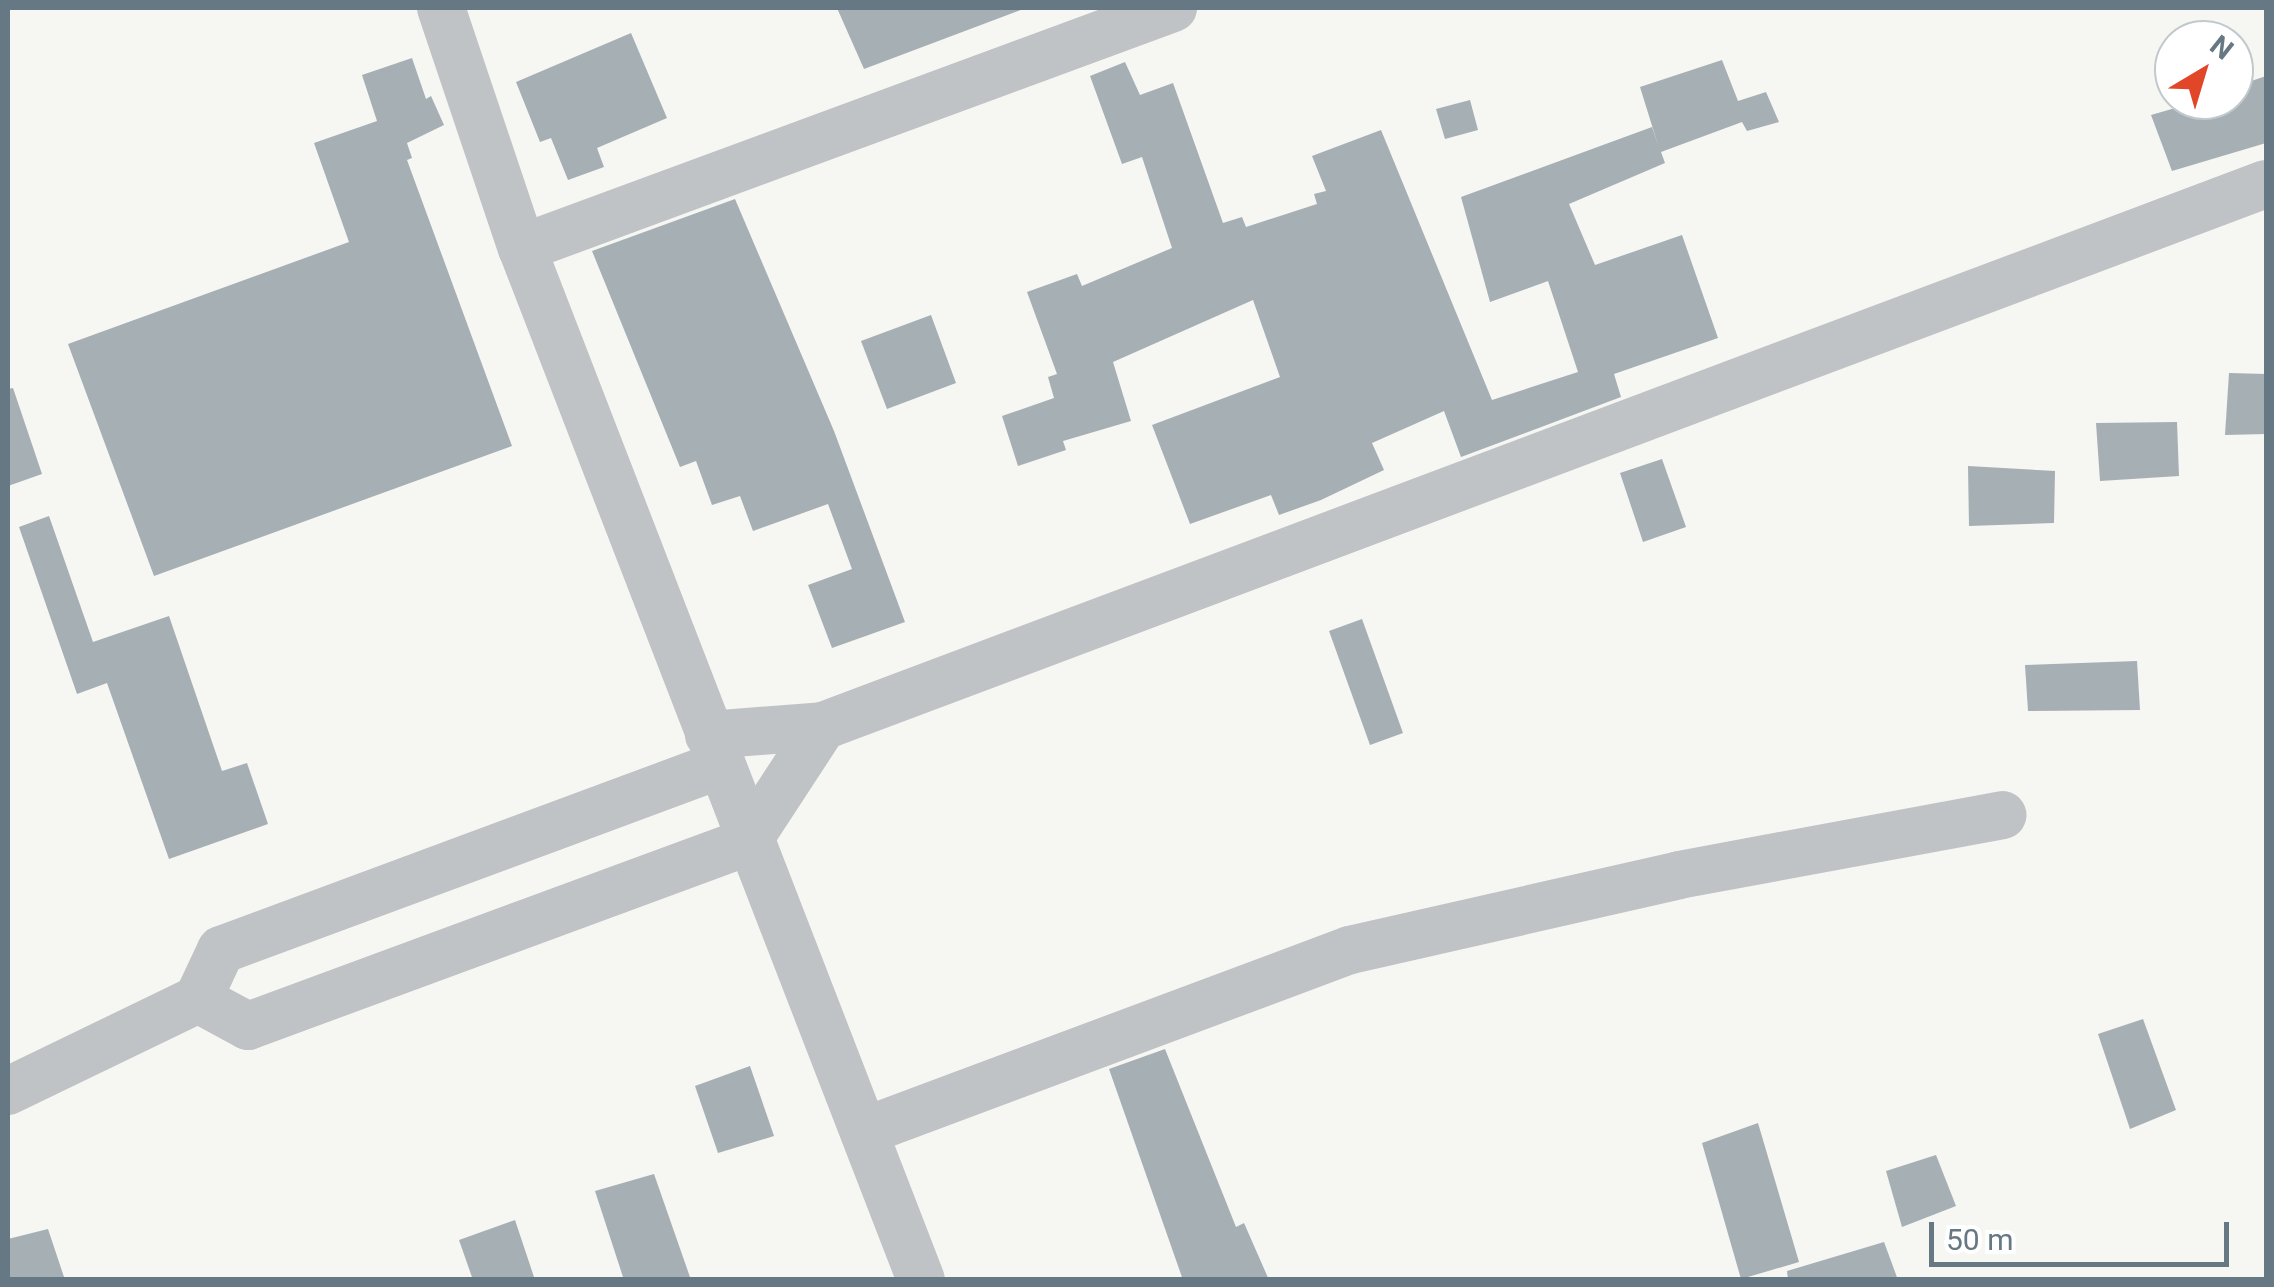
<!DOCTYPE html>
<html>
<head>
<meta charset="utf-8">
<style>
  body { margin:0 }
  #map { position:relative; width:2274px; height:1287px; overflow:hidden; background:#f6f6f3; font-family:Roboto,sans-serif }
  div>[style] { position:absolute }
  [style*='--x'] { left:calc(var(--x)*1px); top:calc(var(--y)*1px); width:calc(var(--w)*1px); rotate:calc(var(--a)*1deg) }
  .building>* { inset:0; background:#a6afb4 }
  .minor>* { height:48px; margin:-24px; padding:0 24px; transform-origin:24px; border-radius:24px; background:#bfc3c6 }
  span { translate:-50% -50%; white-space:nowrap; text-align:center; line-height:1.15; -webkit-text-stroke:10px #fff; paint-order:stroke }
  .frame { position:absolute; inset:0; border:10px solid #657883; pointer-events:none }
  .north { position:absolute; left:2154px; top:20px; width:100px; height:100px; box-sizing:border-box; background:#fff; border:2px solid #c1c9cd; border-radius:50%; rotate:38deg; font-size:28px; font-weight:700; line-height:40px; text-align:center; color:#657883 }
  .north::after { content:''; display:block; margin:auto; width:35px; height:45px; background:#e14628; clip-path:polygon(50% 0,100% 100%,50% 72%,0 100%) }
  .scale { position:absolute; left:1929px; top:1222px; width:300px; height:45px; box-sizing:border-box; border:5px solid #657883; border-top:0; padding-left:12px; font-size:30px; line-height:35px; white-space:nowrap; color:#657883; -webkit-text-stroke:8px #fff; paint-order:stroke }
</style>
</head>
<body>
<div id="map">
  <div class="building">
    <div style="clip-path:polygon(837px 8px,1026px 8px,864px 69px)"></div>
    <div style="clip-path:polygon(631px 33px,667px 118px,597px 148px,604px 167px,568px 180px,551px 138px,540px 142px,516px 82px)"></div>
    <div style="clip-path:polygon(412px 58px,426px 99px,431px 96px,444px 125px,407px 143px,412px 158px,407px 160px,512px 446px,154px 576px,68px 344px,349px 242px,314px 143px,377px 121px,362px 75px)"></div>
    <div style="clip-path:polygon(1722px 60px,1738px 101px,1766px 92px,1779px 122px,1747px 131px,1742px 122px,1661px 152px,1665px 163px,1569px 204px,1595px 265px,1682px 235px,1718px 338px,1614px 374px,1621px 397px,1461px 457px,1444px 411px,1372px 443px,1384px 470px,1321px 500px,1279px 515px,1271px 495px,1190px 524px,1152px 425px,1280px 377px,1253px 300px,1113px 362px,1131px 421px,1063px 441px,1066px 450px,1018px 466px,1002px 416px,1054px 398px,1048px 377px,1057px 374px,1027px 292px,1077px 274px,1082px 286px,1172px 248px,1142px 157px,1122px 164px,1090px 76px,1125px 62px,1140px 95px,1173px 83px,1223px 223px,1242px 217px,1246px 227px,1317px 204px,1314px 194px,1326px 191px,1312px 156px,1381px 130px,1492px 400px,1578px 372px,1548px 281px,1490px 302px,1461px 197px,1652px 127px,1658px 145px,1640px 87px)"></div>
    <div style="clip-path:polygon(2266px 76px,2266px 143px,2172px 171px,2151px 115px,2203px 100px,2234px 100px,2234px 87px)"></div>
    <div style="clip-path:polygon(1470px 100px,1478px 130px,1445px 139px,1436px 109px)"></div>
    <div style="clip-path:polygon(735px 199px,834px 431px,905px 622px,832px 648px,808px 585px,852px 569px,828px 504px,753px 531px,740px 496px,712px 505px,696px 461px,680px 467px,592px 251px)"></div>
    <div style="clip-path:polygon(931px 315px,956px 383px,887px 409px,861px 341px)"></div>
    <div style="clip-path:polygon(2229px 373px,2266px 374px,2266px 434px,2225px 435px)"></div>
    <div style="clip-path:polygon(13px 388px,42px 474px,8px 486px,8px 389px)"></div>
    <div style="clip-path:polygon(2177px 422px,2179px 476px,2100px 481px,2096px 423px)"></div>
    <div style="clip-path:polygon(1662px 459px,1686px 527px,1643px 542px,1620px 473px)"></div>
    <div style="clip-path:polygon(1968px 466px,2055px 471px,2054px 523px,1969px 526px)"></div>
    <div style="clip-path:polygon(49px 516px,93px 642px,169px 616px,222px 771px,247px 763px,268px 824px,169px 859px,107px 683px,77px 694px,19px 527px)"></div>
    <div style="clip-path:polygon(1362px 619px,1403px 733px,1370px 745px,1329px 631px)"></div>
    <div style="clip-path:polygon(2137px 661px,2140px 710px,2028px 711px,2025px 665px)"></div>
    <div style="clip-path:polygon(2143px 1019px,2176px 1110px,2130px 1129px,2098px 1034px)"></div>
    <div style="clip-path:polygon(1165px 1049px,1236px 1227px,1244px 1223px,1269px 1280px,1183px 1280px,1109px 1069px)"></div>
    <div style="clip-path:polygon(750px 1066px,774px 1136px,718px 1153px,695px 1086px)"></div>
    <div style="clip-path:polygon(1758px 1123px,1799px 1262px,1741px 1279px,1702px 1143px)"></div>
    <div style="clip-path:polygon(1936px 1155px,1956px 1206px,1902px 1227px,1886px 1171px)"></div>
    <div style="clip-path:polygon(654px 1174px,691px 1280px,624px 1280px,595px 1191px)"></div>
    <div style="clip-path:polygon(515px 1220px,535px 1280px,473px 1280px,459px 1240px)"></div>
    <div style="clip-path:polygon(48px 1229px,65px 1280px,8px 1280px,8px 1239px)"></div>
    <div style="clip-path:polygon(1884px 1242px,1898px 1280px,1788px 1280px,1787px 1271px)"></div>
  </div>
  <div class="minor">
    <div style="--x:441;--y:8;--w:253;--a:71.4"></div>
    <div style="--x:522;--y:248;--w:1106;--a:68.86"></div>
    <div style="--x:522;--y:248;--w:694;--a:-20.24"></div>
    <div style="--x:709;--y:735;--w:114;--a:-4.5"></div>
    <div style="--x:823;--y:726;--w:1541;--a:-20.59"></div>
    <div style="--x:198;--y:999;--w:57;--a:28.4"></div>
    <div style="--x:248;--y:1026;--w:532;--a:-20.24"></div>
    <div style="--x:747;--y:842;--w:139;--a:-56.8"></div>
    <div style="--x:8;--y:1091;--w:211;--a:-25.8"></div>
    <div style="--x:198;--y:999;--w:54;--a:-64.9"></div>
    <div style="--x:221;--y:950;--w:532;--a:-20.34"></div>
    <div style="--x:865;--y:1131;--w:518;--a:-20.47"></div>
    <div style="--x:1350;--y:950;--w:337;--a:-12.8"></div>
    <div style="--x:1679;--y:875;--w:329;--a:-10.5"></div>
  </div>
  <div class="frame"></div>
  <div class="north">N</div>
  <div class="scale">50 m</div>
</div>
</body>
</html>
